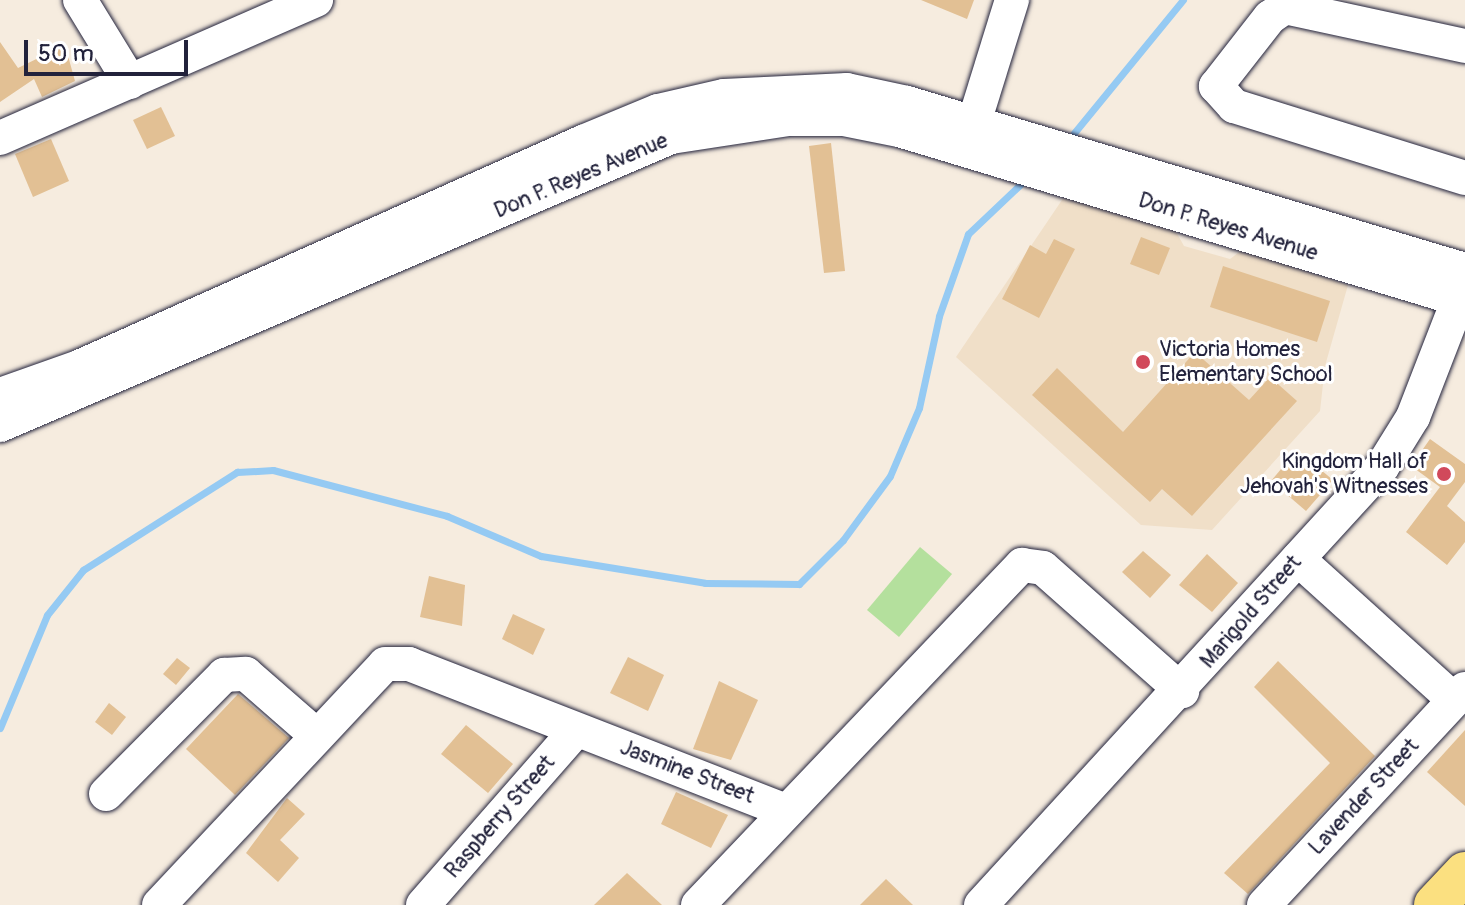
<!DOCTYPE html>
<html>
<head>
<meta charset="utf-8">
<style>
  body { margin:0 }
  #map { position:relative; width:1465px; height:905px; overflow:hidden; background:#f6ecdf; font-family:Pangolin,sans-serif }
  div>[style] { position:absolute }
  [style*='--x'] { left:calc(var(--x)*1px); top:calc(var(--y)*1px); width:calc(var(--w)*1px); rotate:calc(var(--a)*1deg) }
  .built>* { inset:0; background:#f0dfc8 }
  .green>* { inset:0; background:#b4e09d }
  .stream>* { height:7px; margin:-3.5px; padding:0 3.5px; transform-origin:3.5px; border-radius:3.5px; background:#95caf3 }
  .building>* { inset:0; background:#e2c094 }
  .roads { filter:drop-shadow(0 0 2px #22223b) drop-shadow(0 0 2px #22223b) }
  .minor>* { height:34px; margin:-17px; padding:0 17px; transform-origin:17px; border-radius:17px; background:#fff }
  .major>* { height:42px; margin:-21px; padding:0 21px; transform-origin:21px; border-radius:21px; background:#fbe080 }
  .dots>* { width:22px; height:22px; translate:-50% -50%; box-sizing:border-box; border:4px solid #fff; border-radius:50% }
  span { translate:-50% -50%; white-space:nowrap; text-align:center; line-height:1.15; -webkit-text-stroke:6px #fff; paint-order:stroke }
  .street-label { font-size:22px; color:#22223b }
  .poi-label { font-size:22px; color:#22223b }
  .left { translate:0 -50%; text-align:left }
  .right { translate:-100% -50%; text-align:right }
  .scale { position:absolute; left:24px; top:40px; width:164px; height:36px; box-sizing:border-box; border:4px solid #22223b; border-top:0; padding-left:10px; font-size:24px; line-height:28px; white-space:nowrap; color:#22223b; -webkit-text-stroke:6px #fff; paint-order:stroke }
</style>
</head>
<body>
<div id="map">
  <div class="built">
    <div style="clip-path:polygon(1064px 197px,1174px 228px,1184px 246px,1230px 259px,1242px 250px,1348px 285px,1325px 366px,1320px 411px,1212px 530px,1141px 525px,956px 357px)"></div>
  </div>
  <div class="green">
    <div style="clip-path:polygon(920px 547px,952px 574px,899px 637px,867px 610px)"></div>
  </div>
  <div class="stream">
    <div style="--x:1074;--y:133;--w:172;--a:-50.7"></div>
    <div style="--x:0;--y:728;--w:122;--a:-67.4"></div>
    <div style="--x:47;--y:615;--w:58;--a:-51.3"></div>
    <div style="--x:83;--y:570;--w:183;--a:-32.5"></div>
    <div style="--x:237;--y:472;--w:36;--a:-3"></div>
    <div style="--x:273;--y:470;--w:180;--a:14.8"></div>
    <div style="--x:447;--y:516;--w:102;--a:23.1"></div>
    <div style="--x:541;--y:556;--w:166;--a:9.3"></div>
    <div style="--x:705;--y:583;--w:94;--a:0.6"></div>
    <div style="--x:799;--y:584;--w:62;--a:-45"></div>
    <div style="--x:843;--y:540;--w:79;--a:-53.7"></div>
    <div style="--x:890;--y:476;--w:74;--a:-66.9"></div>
    <div style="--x:919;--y:408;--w:94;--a:-77.7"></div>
    <div style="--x:939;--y:316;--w:87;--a:-70.5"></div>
    <div style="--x:968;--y:234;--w:79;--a:-43.5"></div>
  </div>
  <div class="building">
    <div style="clip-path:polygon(921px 0,974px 0,967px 19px)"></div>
    <div style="clip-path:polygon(0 42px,18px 68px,65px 45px,75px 81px,42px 97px,34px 79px,0 102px)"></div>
    <div style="clip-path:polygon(161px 107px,175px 136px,147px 149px,133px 120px)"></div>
    <div style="clip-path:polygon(51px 139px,69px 181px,33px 197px,15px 154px)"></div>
    <div style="clip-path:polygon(831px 143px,845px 271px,824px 273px,809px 146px)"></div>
    <div style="clip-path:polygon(1141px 237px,1170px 248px,1159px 275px,1130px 264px)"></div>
    <div style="clip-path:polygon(1054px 239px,1075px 249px,1039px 318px,1002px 299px,1030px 245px,1046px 254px)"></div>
    <div style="clip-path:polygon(1223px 266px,1330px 301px,1317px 342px,1210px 307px)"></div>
    <div style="clip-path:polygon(1195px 352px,1249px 400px,1270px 377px,1297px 401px,1192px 516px,1162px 489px,1150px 502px,1032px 395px,1057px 368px,1123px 432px)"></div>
    <div style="clip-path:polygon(1430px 439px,1465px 464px,1465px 482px,1447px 506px,1465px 522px,1465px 542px,1447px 565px,1406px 532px,1440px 487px,1411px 466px)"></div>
    <div style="clip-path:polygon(1297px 450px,1333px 480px,1306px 511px,1271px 481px)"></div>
    <div style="clip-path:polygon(1143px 551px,1171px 575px,1150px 598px,1122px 572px)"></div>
    <div style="clip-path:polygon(1207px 554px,1238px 583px,1212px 612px,1179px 585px)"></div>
    <div style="clip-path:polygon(429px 576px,465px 585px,462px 626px,420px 617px)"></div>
    <div style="clip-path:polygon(513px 614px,545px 629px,533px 655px,502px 639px)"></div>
    <div style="clip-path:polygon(628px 657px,664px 675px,648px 711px,610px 693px)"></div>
    <div style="clip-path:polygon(177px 658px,190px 668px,176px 685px,163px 674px)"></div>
    <div style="clip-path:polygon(1278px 661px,1375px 756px,1248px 894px,1224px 873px,1330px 763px,1254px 687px)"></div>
    <div style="clip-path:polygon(719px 681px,758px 700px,731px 760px,693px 749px)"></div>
    <div style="clip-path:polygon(238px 694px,289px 738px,235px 795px,186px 749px)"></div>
    <div style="clip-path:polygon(109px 703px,126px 717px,112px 735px,95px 722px)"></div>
    <div style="clip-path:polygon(466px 725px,513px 764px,488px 793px,441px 754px)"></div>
    <div style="clip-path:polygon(1465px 730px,1465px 806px,1427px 772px)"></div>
    <div style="clip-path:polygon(676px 792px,728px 815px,711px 848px,661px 824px)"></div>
    <div style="clip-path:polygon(287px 798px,305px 814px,280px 840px,299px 858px,278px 882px,246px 853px)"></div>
    <div style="clip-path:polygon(627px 873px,662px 905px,594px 905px)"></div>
    <div style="clip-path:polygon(886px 879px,913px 905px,860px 905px)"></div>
  </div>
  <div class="roads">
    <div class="minor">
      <div style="--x:80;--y:0;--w:96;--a:58.6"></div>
      <div style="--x:1465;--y:46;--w:184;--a:-167.8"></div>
      <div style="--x:1285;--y:7;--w:18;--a:146"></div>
      <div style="--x:1270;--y:17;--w:88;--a:128"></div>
      <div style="--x:1216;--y:86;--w:27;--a:48"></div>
      <div style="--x:1234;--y:106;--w:242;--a:17.3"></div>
      <div style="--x:0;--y:138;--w:345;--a:-23.6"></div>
      <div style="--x:968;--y:142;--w:149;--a:-72.8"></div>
      <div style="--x:0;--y:395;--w:84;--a:-19.5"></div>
      <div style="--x:79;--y:367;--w:552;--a:-24.06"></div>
      <div style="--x:583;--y:142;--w:81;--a:-22.5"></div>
      <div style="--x:658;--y:111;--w:68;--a:-12.8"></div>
      <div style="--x:724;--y:96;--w:123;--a:-2.8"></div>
      <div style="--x:847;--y:90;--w:61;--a:12.2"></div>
      <div style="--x:907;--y:103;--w:582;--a:16.66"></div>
      <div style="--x:0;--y:425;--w:730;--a:-23.23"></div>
      <div style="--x:671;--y:137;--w:119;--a:-8.7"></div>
      <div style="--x:789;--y:119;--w:55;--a:0"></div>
      <div style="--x:844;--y:119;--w:56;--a:11.3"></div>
      <div style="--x:899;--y:130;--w:591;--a:16.81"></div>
      <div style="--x:1298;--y:559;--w:210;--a:42.1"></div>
      <div style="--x:106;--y:794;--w:168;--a:-45.2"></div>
      <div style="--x:224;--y:675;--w:22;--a:-3"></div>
      <div style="--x:246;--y:674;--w:93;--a:41.1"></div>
      <div style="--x:159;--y:905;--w:330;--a:-46.8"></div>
      <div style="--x:385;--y:664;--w:24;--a:0"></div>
      <div style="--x:409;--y:664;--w:402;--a:21.3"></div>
      <div style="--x:423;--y:905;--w:232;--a:-48.8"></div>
      <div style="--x:698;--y:905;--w:470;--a:-46.4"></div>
      <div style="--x:1022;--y:565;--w:21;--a:8"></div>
      <div style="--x:1043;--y:568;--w:186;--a:41.5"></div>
      <div style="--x:981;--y:905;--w:594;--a:-47.53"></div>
      <div style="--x:1382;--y:467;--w:59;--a:-58.2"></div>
      <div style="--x:1413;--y:417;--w:144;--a:-68.8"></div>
      <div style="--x:1264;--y:905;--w:295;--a:-47.1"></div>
    </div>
    <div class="major">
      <div style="--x:1435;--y:905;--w:44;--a:-46.8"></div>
    </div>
  </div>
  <div class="dots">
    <div style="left:1143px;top:362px;background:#d1495b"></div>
    <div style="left:1444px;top:474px;background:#d1495b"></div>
  </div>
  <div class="street-label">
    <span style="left:581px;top:176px;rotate:-23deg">Don P. Reyes Avenue</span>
    <span style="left:1228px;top:227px;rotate:17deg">Don P. Reyes Avenue</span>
    <span style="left:1251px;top:612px;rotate:-49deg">Marigold Street</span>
    <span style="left:687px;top:772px;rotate:21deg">Jasmine Street</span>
    <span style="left:1364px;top:797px;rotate:-47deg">Lavender Street</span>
    <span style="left:500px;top:817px;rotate:-49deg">Raspberry Street</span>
  </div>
  <div class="poi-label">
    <span class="left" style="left:1159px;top:362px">Victoria Homes<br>Elementary School</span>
    <span class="right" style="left:1428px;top:474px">Kingdom Hall of<br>Jehovah's Witnesses</span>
  </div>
  <div class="scale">50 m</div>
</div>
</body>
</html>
